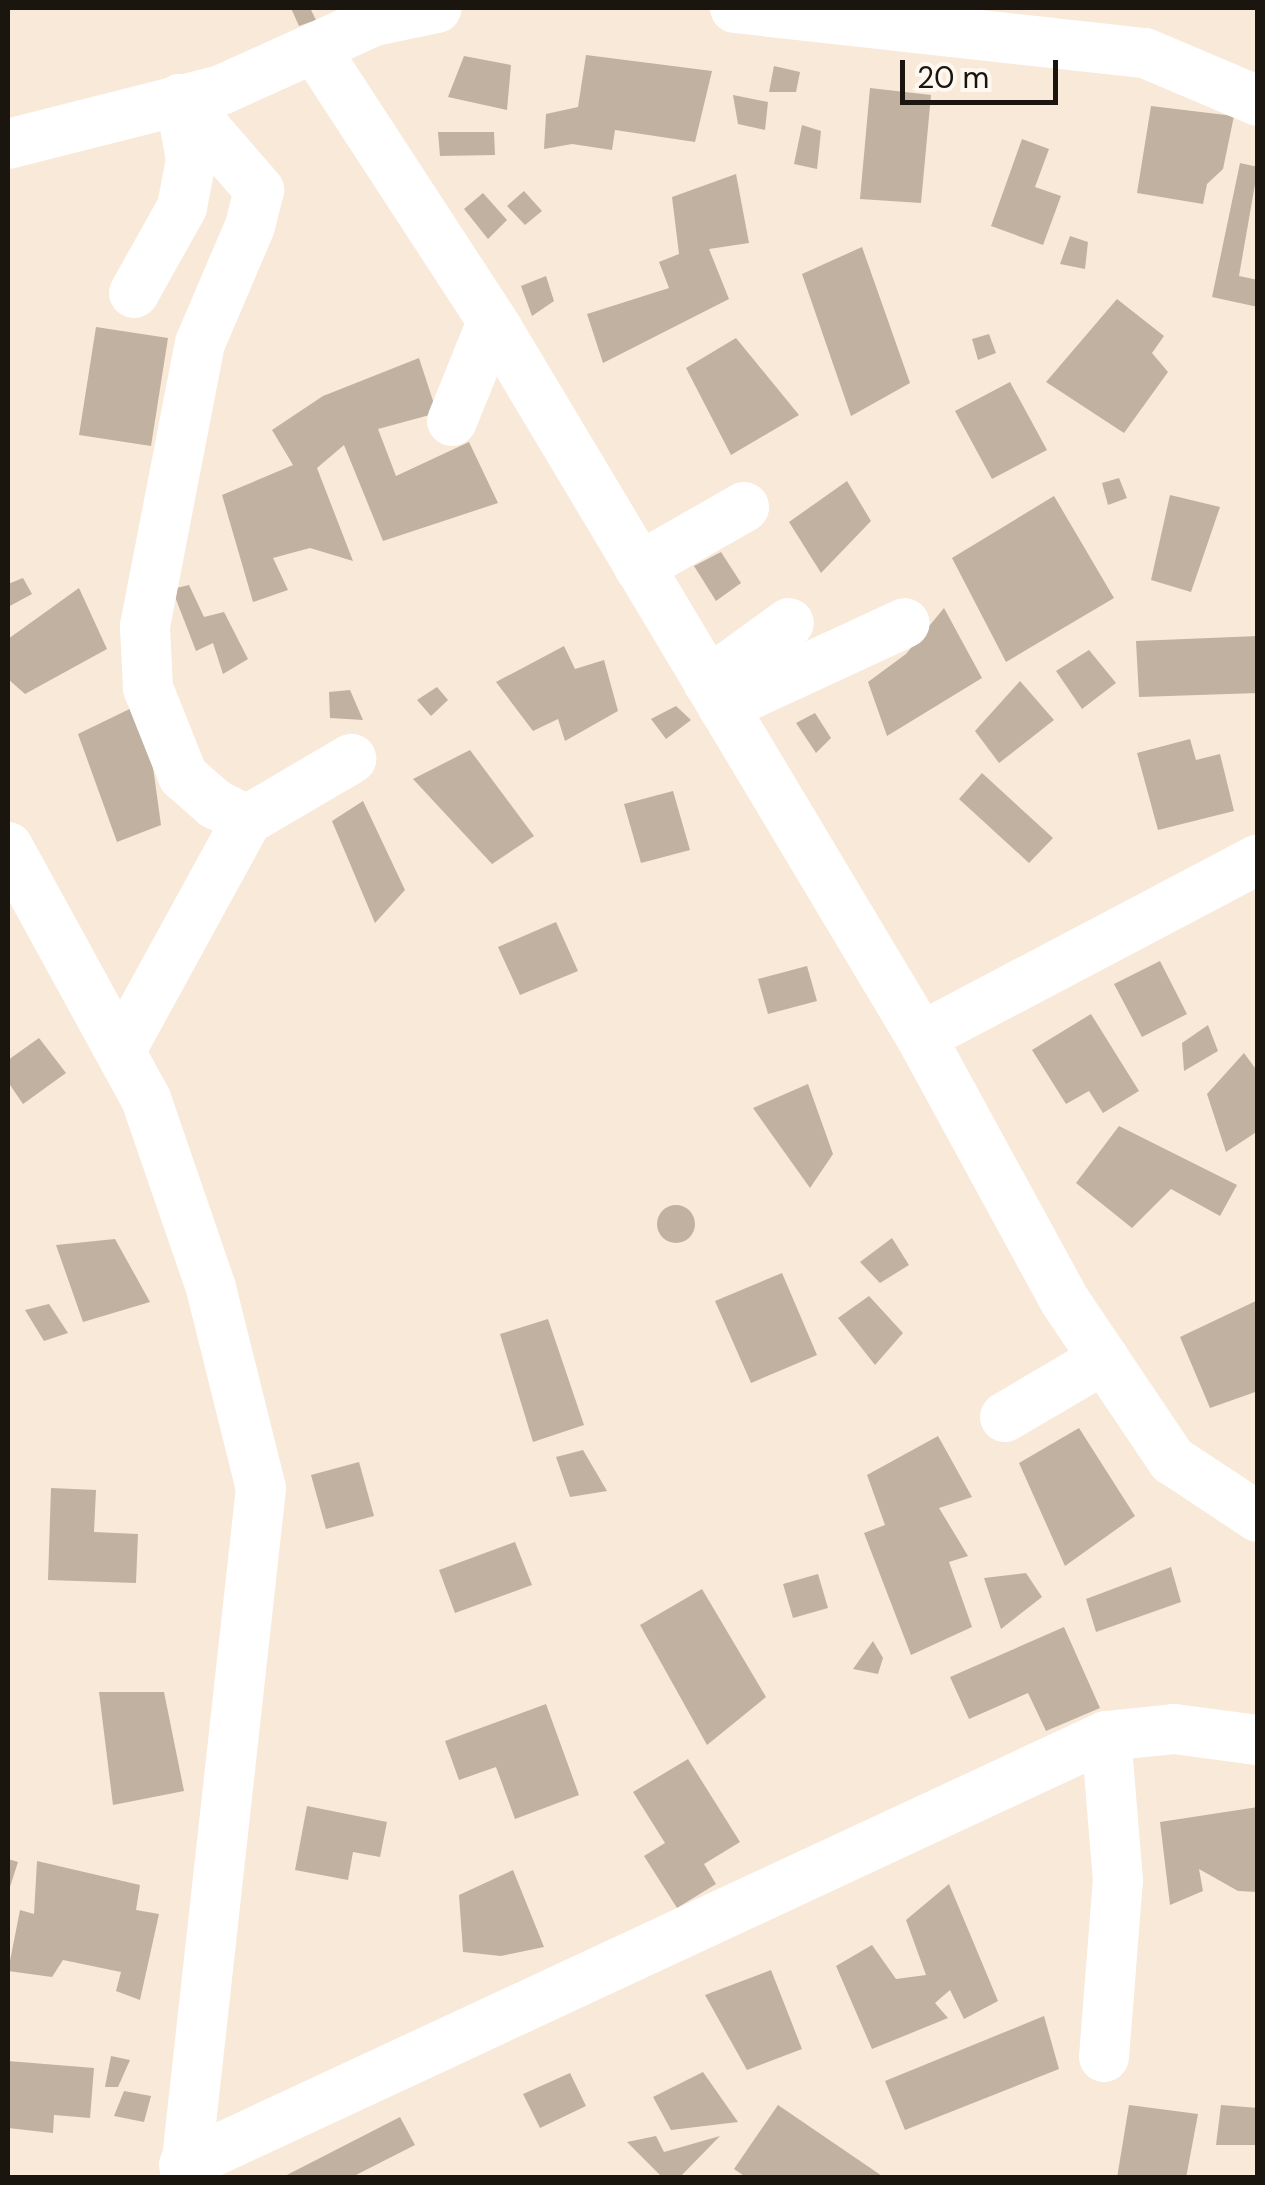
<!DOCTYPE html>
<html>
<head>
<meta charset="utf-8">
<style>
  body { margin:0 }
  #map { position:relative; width:1265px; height:2185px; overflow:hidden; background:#f9e9d9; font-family:"DM Sans",sans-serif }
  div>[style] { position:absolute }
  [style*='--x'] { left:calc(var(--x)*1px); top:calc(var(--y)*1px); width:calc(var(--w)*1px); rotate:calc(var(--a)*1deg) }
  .building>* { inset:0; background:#c0b1a1 }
  .round { border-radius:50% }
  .minor>* { height:50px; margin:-25px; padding:0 25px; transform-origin:25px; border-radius:25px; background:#fff }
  span { translate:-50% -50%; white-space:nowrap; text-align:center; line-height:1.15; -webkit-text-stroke:9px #fef8f1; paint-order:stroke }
  .frame { position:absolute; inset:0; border:10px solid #1a150f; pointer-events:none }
  .scale { position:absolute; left:900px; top:60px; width:158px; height:45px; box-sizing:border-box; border:5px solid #1a150f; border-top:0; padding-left:12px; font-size:30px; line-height:35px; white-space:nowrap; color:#1a150f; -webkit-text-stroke:8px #fef8f1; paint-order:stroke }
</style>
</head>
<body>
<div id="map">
  <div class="building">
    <div style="clip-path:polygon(291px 8px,310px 8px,316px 20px,299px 26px)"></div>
    <div style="clip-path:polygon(586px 55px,712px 71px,695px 142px,615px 130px,612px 150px,572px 144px,544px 149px,546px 114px,578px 107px)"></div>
    <div style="clip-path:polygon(464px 56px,511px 65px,507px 110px,448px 97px)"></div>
    <div style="clip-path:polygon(774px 66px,800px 72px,796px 92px,769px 92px)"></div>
    <div style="clip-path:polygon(870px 88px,931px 95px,921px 203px,860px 199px)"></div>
    <div style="clip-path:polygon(733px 95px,768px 102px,765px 130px,738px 124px)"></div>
    <div style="clip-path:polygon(1151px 106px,1234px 116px,1223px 169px,1207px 184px,1203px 204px,1137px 193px)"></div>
    <div style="clip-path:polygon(802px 125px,821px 131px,817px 169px,794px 164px)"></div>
    <div style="clip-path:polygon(438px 132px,494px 132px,495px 155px,440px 156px)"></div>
    <div style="clip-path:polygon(1022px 139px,1049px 149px,1035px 187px,1061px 196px,1043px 245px,991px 226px)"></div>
    <div style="clip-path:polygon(1240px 163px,1258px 167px,1239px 276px,1258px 280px,1258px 307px,1212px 297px)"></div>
    <div style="clip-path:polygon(736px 174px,749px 243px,709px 249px,729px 299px,603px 363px,587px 314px,669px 288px,659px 262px,679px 254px,672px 197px)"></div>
    <div style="clip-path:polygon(524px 191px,542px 211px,525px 225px,507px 206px)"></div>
    <div style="clip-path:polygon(483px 193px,507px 220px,488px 239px,464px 209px)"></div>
    <div style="clip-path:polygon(1070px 236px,1088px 242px,1085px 269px,1060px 264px)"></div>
    <div style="clip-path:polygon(862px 247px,910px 383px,851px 416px,802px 274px)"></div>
    <div style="clip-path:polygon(546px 276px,554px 301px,532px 316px,521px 286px)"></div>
    <div style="clip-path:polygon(1117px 299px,1164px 336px,1152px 353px,1168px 372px,1124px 433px,1046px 382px)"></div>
    <div style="clip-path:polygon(96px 327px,168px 338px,151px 446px,79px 435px)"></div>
    <div style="clip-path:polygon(989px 334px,996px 353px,978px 360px,972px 339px)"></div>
    <div style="clip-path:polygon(736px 338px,799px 415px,731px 455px,686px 368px)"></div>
    <div style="clip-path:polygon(419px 358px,437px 413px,378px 429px,396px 476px,469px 442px,498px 503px,383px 541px,344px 445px,317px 468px,353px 561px,310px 548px,273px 558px,288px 590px,253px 602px,222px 495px,293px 465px,272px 430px,323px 396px)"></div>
    <div style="clip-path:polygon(1010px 382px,1047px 450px,992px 479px,955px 411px)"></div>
    <div style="clip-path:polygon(1119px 478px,1127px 498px,1108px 505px,1102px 483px)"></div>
    <div style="clip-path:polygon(847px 481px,871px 521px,821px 573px,789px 522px)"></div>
    <div style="clip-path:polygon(1170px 495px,1220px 507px,1191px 592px,1151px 580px)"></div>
    <div style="clip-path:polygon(1054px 496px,1114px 598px,1006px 662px,952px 558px)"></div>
    <div style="clip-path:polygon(721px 552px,741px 583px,716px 601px,694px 566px)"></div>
    <div style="clip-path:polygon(23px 578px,32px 594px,8px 607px,8px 584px)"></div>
    <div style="clip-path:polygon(189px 585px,204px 617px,224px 612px,248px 659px,223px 674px,213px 643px,196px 651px,172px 589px)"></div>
    <div style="clip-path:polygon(79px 588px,107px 649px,25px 694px,8px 679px,8px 639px)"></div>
    <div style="clip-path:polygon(944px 608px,982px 678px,887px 736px,868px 682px,906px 654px)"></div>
    <div style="clip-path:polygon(1258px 636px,1258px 693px,1139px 697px,1136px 641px)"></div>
    <div style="clip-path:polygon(564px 646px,575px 669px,604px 660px,618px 711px,565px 741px,558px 719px,533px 731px,496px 682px)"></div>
    <div style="clip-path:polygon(1089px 650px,1116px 683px,1082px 709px,1056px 671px)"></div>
    <div style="clip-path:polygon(1020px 681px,1054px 720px,999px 763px,975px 731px)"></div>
    <div style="clip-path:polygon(437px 687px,448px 700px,431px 716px,417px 700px)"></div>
    <div style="clip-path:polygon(350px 690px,363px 720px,330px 718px,329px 692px)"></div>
    <div style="clip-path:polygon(144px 702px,161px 825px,117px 842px,78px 734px)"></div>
    <div style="clip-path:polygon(676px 706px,691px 720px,666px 739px,651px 719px)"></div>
    <div style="clip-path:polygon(815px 713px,831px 738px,816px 753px,796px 723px)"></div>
    <div style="clip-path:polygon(1190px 739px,1196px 760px,1220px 754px,1234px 811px,1158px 830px,1137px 753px)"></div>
    <div style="clip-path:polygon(470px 750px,534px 836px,492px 864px,413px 779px)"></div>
    <div style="clip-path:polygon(982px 773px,1053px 838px,1029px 863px,959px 799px)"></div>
    <div style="clip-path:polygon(673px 791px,690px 850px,641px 863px,624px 804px)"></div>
    <div style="clip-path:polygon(363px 801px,405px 890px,375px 923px,332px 821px)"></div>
    <div style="clip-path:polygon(556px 922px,578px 971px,520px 995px,498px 947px)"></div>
    <div style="clip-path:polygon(1160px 961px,1187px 1014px,1142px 1037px,1114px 984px)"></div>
    <div style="clip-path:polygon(807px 966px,817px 1001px,768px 1014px,758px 979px)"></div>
    <div style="clip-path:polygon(1091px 1014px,1139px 1091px,1103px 1113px,1089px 1091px,1066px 1104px,1032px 1050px)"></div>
    <div style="clip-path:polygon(1208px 1025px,1218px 1051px,1184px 1071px,1182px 1043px)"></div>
    <div style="clip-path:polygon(39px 1038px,66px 1073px,23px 1104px,8px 1082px,8px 1060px)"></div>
    <div style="clip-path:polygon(1244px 1053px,1258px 1072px,1258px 1131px,1226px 1152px,1207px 1094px)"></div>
    <div style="clip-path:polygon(808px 1084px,833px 1154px,810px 1188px,753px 1108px)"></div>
    <div style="clip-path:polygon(1119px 1126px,1237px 1185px,1220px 1216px,1171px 1189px,1132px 1228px,1076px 1183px)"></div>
    <div class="round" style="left:657px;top:1205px;width:38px;height:38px"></div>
    <div style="clip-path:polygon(892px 1238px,909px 1265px,880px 1283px,860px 1262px)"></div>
    <div style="clip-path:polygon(115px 1239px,150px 1302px,83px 1322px,56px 1245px)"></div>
    <div style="clip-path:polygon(782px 1273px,817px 1355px,751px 1383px,715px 1301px)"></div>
    <div style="clip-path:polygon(869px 1296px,903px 1333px,875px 1365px,838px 1318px)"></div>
    <div style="clip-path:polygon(1258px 1300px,1258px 1391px,1210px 1408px,1180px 1337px)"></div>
    <div style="clip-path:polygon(49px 1304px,68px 1333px,44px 1341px,25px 1310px)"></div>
    <div style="clip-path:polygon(548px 1319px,584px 1425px,533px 1442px,500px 1334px)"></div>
    <div style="clip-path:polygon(1079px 1428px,1135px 1516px,1065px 1566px,1019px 1463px)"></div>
    <div style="clip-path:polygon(938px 1436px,972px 1497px,939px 1508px,968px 1556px,949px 1562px,972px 1627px,911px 1655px,864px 1533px,885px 1525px,867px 1475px)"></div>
    <div style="clip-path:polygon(583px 1450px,607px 1491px,570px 1497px,556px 1457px)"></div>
    <div style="clip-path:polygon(359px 1462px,374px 1516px,326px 1529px,311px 1475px)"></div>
    <div style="clip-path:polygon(51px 1488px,96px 1490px,94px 1532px,138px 1534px,136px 1583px,48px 1580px)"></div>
    <div style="clip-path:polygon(515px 1542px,532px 1585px,455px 1613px,439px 1570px)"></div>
    <div style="clip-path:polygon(1171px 1567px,1181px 1602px,1096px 1632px,1086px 1599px)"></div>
    <div style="clip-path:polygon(1026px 1573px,1042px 1597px,1001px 1629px,984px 1578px)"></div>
    <div style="clip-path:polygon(818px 1574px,828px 1608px,793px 1618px,783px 1584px)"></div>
    <div style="clip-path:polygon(702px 1589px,766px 1697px,707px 1745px,640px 1625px)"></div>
    <div style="clip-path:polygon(1064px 1627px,1100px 1708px,1046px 1731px,1028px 1693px,969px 1719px,950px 1677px)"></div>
    <div style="clip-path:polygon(873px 1641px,883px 1658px,878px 1674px,853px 1669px)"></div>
    <div style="clip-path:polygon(99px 1692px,164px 1692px,184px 1791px,113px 1805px)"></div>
    <div style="clip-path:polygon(546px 1704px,579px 1795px,515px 1819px,496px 1767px,459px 1780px,445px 1741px)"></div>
    <div style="clip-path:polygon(688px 1759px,740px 1842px,704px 1864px,716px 1884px,677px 1908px,644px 1856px,665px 1843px,633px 1792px)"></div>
    <div style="clip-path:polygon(307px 1806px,387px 1822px,380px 1857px,353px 1852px,348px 1880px,295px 1870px)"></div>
    <div style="clip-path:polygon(1258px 1807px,1258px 1892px,1238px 1891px,1199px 1869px,1203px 1891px,1170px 1905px,1160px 1822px)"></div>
    <div style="clip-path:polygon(8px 1859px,18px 1862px,8px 1893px)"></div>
    <div style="clip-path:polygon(37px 1861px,140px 1885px,136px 1910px,159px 1914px,140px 2000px,116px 1991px,121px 1972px,63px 1960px,52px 1977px,8px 1971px,20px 1910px,34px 1914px)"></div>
    <div style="clip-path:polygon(513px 1870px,544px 1947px,501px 1956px,463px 1952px,459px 1895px)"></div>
    <div style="clip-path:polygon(949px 1884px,998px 2001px,964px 2019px,950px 1990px,935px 2003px,948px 2018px,872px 2049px,836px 1966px,872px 1945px,896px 1979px,926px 1975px,906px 1920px)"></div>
    <div style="clip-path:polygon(771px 1970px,802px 2049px,747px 2070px,705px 1995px)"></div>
    <div style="clip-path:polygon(1044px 2016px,1059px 2069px,905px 2130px,885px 2081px)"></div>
    <div style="clip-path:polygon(111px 2056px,130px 2060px,118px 2087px,105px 2087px)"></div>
    <div style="clip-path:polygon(8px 2061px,94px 2068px,90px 2118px,54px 2115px,53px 2133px,8px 2128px)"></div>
    <div style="clip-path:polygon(703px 2072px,738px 2122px,671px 2130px,653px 2097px)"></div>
    <div style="clip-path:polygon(570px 2073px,586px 2106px,540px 2128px,523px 2094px)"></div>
    <div style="clip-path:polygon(124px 2091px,151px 2096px,144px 2122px,114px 2116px)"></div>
    <div style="clip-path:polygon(778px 2105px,885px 2178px,747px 2178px,734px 2169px)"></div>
    <div style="clip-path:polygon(1129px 2105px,1198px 2114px,1186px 2178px,1117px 2178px)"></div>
    <div style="clip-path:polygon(1221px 2105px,1258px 2108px,1258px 2145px,1216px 2145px)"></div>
    <div style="clip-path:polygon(400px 2117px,415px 2145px,350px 2178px,281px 2178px)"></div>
    <div style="clip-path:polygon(656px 2136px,664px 2152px,720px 2136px,679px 2178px,663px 2178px,627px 2142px)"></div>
  </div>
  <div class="minor">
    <div style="--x:735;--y:8;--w:412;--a:6.3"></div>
    <div style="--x:1145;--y:53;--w:123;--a:23"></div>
    <div style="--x:315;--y:49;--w:335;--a:56.9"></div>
    <div style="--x:498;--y:330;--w:824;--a:59.11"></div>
    <div style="--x:921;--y:1037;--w:301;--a:61.4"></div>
    <div style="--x:1065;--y:1301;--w:192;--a:56.1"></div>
    <div style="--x:1172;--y:1460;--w:103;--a:33.5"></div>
    <div style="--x:180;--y:99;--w:121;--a:49"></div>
    <div style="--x:259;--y:190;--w:37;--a:104"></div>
    <div style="--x:250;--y:226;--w:127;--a:113.1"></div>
    <div style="--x:200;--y:343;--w:289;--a:101"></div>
    <div style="--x:145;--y:627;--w:61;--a:87.2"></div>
    <div style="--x:148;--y:688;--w:95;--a:68.3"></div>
    <div style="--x:183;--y:776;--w:43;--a:41.2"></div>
    <div style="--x:215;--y:804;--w:36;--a:27"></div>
    <div style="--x:247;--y:820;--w:121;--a:-30.4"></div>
    <div style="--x:8;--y:144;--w:220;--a:-14.2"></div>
    <div style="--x:221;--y:90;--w:168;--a:-24.3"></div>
    <div style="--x:374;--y:21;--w:64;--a:-11.7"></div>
    <div style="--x:134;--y:293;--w:98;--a:-60.8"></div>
    <div style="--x:182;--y:207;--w:48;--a:-79.2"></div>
    <div style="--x:191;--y:160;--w:62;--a:-100.2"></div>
    <div style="--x:452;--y:421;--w:107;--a:-68"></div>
    <div style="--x:639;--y:567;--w:121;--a:-29.7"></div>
    <div style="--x:708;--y:682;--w:100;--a:-36.1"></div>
    <div style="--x:723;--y:707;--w:200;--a:-24.8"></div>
    <div style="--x:8;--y:847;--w:287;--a:61.3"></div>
    <div style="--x:146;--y:1099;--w:200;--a:71"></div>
    <div style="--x:211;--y:1288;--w:206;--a:76"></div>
    <div style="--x:261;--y:1488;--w:694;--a:96.29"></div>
    <div style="--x:921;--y:1037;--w:381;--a:-27.8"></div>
    <div style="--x:121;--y:1050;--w:262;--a:-61.3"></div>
    <div style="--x:1005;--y:1417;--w:115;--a:-30.4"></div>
    <div style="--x:1104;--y:2057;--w:177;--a:-85.5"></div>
    <div style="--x:1118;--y:1881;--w:145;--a:-94.7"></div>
    <div style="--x:184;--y:2165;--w:1017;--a:-24.95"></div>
    <div style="--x:1106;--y:1736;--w:68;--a:-5.9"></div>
    <div style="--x:1174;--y:1729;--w:85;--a:7.5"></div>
  </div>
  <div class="frame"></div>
  <div class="scale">20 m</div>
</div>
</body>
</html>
